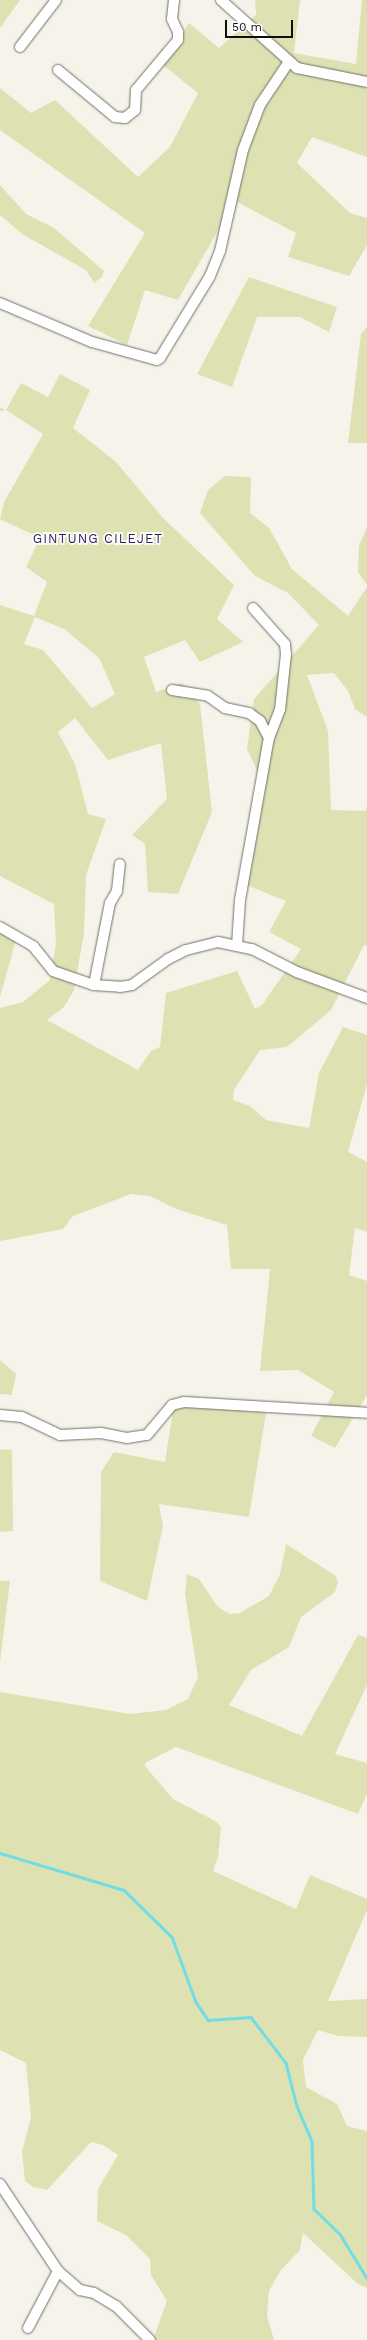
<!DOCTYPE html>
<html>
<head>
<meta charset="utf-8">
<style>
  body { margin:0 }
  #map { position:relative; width:367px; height:2340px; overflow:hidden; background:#f6f3eb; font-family:"Work Sans",sans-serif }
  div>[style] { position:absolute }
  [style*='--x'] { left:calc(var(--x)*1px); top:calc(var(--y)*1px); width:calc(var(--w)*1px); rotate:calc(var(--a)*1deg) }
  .green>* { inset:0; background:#dee2b3 }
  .stream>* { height:2.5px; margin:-1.25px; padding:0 1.25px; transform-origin:1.25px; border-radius:1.25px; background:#72dce4 }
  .roads { filter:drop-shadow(0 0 1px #727069) drop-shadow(0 0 1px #727069) }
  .minor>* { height:10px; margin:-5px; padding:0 5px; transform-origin:5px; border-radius:5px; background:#fff }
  span { translate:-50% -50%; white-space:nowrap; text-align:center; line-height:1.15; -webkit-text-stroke:3.5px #fff; paint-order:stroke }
  .quarter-label { font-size:13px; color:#2c1d57; letter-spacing:1px }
  .scale { position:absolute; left:225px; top:20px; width:68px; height:18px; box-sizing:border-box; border:2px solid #0f0e0c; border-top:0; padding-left:5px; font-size:12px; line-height:14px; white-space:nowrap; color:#0f0e0c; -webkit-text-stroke:3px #fff; paint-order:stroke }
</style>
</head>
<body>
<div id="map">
  <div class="green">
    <div style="clip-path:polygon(0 0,20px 0,0 28px)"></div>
    <div style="clip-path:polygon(255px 0,300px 0,294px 53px,356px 64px,362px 0,367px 0,367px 157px,312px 137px,297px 163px,350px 213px,367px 218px,367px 245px,349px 276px,288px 257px,296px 233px,235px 201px,178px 300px,145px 290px,127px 345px,88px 326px,145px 233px,0 130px,0 88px,31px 113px,55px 100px,138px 177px,170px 147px,198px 93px,163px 65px,189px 23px,219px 48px,256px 15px)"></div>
    <div style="clip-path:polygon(0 185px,26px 214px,54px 228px,104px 271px,102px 277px,94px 283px,86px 270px,22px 234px,0 215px)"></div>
    <div style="clip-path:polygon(249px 277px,337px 307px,329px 332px,300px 317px,257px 317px,232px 387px,197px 374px)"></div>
    <div style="clip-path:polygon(367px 327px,367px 443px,348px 443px,361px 334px)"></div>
    <div style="clip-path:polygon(evenodd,60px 374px,90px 390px,73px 428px,115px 461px,164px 519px,234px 585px,217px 619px,243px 642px,200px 662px,185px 640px,144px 657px,156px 692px,182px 683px,200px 704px,212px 812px,178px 894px,148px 892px,145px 844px,132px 835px,167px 799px,161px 743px,108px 760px,75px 718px,58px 732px,75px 764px,88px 814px,106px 819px,86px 875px,84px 933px,74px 990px,64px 1007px,47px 1020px,138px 1070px,151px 1051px,160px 1047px,166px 993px,237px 971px,255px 1009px,262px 1005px,301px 949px,269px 932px,286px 901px,244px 884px,259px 824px,261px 779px,247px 749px,254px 699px,319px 625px,288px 593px,255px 576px,200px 513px,208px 490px,225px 476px,251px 477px,250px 513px,269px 528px,292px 569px,348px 616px,367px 587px,367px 717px,355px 709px,348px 691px,334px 673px,307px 675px,328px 731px,331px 810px,366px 811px,367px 805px,367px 946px,364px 945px,331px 1010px,287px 1047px,260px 1050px,234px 1090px,233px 1100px,250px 1106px,266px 1120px,309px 1128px,319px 1073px,343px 1027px,367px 1035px,367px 1084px,348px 1152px,367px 1162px,367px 1232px,355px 1228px,349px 1275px,367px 1281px,367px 1395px,335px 1448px,311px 1436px,334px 1392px,298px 1370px,260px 1371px,270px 1269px,231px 1269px,227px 1225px,176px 1209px,150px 1196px,131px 1194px,73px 1216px,63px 1229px,0 1241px,0 1008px,23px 1002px,50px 980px,56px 944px,54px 904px,0 876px,0 605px,34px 616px,47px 582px,26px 567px,40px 538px,0 519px,4px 502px,43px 434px,6px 410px,0 411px,0 408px,6px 410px,21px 383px,48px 397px,60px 374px,35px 617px,64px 629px,99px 658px,115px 694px,92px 708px,43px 650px,24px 644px,35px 617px)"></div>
    <div style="clip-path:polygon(367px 527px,367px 585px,358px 572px,359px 546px)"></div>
    <div style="clip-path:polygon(0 932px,16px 940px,0 997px)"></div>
    <div style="clip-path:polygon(0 1360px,16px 1374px,12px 1395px,0 1394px)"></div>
    <div style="clip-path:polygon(182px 1403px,266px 1413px,249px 1517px,159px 1504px,163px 1526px,147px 1601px,100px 1581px,101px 1472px,114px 1452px,165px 1462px,173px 1410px)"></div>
    <div style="clip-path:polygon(0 1449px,12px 1450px,13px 1531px,0 1532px)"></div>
    <div style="clip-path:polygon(286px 1544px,336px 1576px,338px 1583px,335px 1592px,301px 1617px,289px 1647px,251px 1670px,229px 1705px,302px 1736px,358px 1635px,367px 1638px,367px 1685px,335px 1754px,367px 1763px,367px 1794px,358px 1814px,176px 1747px,145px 1763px,145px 1766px,173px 1799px,217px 1822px,221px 1828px,218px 1857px,213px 1871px,296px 1909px,310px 1875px,367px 1899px,367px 1910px,328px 2001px,367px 1999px,367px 2037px,338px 2036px,318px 2030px,303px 2060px,306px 2087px,337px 2104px,347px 2126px,367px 2131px,367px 2288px,358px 2284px,303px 2233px,300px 2250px,281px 2270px,269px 2291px,267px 2316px,274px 2340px,153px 2340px,167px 2301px,151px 2275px,150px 2259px,126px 2235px,97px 2221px,98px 2189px,118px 2155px,103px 2145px,91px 2142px,47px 2190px,33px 2187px,25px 2181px,22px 2152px,31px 2117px,26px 2063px,0 2050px,0 1692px,130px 1714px,166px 1710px,188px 1699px,198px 1677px,185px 1594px,187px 1574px,199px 1579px,218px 1607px,230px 1614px,240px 1613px,269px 1596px,280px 1574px)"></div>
    <div style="clip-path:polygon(0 1581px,10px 1581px,0 1662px)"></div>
  </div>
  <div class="stream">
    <div style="--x:0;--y:1853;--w:129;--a:16.6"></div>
    <div style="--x:124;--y:1890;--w:67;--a:44.4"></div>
    <div style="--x:172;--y:1937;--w:69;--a:69.7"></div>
    <div style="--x:196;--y:2002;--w:22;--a:56"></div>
    <div style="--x:208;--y:2020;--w:43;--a:-4"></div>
    <div style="--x:251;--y:2017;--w:58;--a:52.7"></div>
    <div style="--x:286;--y:2063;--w:44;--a:75.7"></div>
    <div style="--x:297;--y:2106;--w:39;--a:67"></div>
    <div style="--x:312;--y:2142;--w:67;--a:88.3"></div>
    <div style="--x:314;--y:2209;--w:36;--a:44"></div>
    <div style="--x:340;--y:2234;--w:52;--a:58.5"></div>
  </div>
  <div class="roads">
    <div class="minor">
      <div style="--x:221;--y:0;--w:102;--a:41.8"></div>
      <div style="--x:297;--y:68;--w:71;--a:11.3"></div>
      <div style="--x:20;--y:47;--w:59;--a:-52.5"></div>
      <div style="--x:58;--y:70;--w:74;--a:39.5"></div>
      <div style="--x:115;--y:117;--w:10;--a:6"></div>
      <div style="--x:125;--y:118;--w:13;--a:-39"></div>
      <div style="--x:135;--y:110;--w:20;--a:-87"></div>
      <div style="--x:136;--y:90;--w:65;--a:-50"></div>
      <div style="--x:178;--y:40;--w:8;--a:-90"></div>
      <div style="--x:178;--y:32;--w:14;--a:-115"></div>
      <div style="--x:172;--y:19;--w:19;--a:-84"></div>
      <div style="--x:0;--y:303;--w:100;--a:23"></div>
      <div style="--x:92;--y:342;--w:67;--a:15.5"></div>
      <div style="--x:157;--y:360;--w:4;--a:-34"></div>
      <div style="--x:160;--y:358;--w:96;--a:-58.6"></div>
      <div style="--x:210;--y:276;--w:27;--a:-68"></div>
      <div style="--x:220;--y:251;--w:104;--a:-77.2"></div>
      <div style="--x:243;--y:150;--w:48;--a:-69.3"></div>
      <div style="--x:260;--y:105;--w:50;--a:-56.3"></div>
      <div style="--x:172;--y:690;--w:36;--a:9"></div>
      <div style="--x:208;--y:696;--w:21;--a:35"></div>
      <div style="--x:225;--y:708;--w:25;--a:12"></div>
      <div style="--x:249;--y:713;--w:14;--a:36"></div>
      <div style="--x:260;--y:721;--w:19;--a:62"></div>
      <div style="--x:0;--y:927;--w:38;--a:30"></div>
      <div style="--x:33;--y:946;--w:32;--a:51"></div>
      <div style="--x:53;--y:971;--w:43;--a:18.9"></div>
      <div style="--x:94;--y:985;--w:26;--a:4"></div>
      <div style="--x:120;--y:987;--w:12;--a:-9"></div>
      <div style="--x:132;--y:985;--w:44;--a:-35.8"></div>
      <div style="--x:168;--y:959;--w:20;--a:-27"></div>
      <div style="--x:186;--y:950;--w:33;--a:-14"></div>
      <div style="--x:218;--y:942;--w:35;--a:12"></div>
      <div style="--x:252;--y:949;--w:51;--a:27.1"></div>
      <div style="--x:297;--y:972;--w:75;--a:20.4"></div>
      <div style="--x:237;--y:945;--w:45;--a:-86.2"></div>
      <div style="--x:240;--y:900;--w:165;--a:-79.9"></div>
      <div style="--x:269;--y:738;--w:30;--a:-69"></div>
      <div style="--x:280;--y:710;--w:56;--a:-83.9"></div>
      <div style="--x:286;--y:654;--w:10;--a:-96"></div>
      <div style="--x:285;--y:644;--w:48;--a:-131.6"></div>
      <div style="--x:94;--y:985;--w:84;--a:-79"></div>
      <div style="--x:110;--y:903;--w:14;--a:-60"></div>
      <div style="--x:117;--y:891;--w:27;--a:-84"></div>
      <div style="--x:0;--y:1415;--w:22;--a:5"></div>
      <div style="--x:22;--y:1417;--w:42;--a:25.3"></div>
      <div style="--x:60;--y:1435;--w:41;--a:-2.8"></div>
      <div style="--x:101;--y:1433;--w:26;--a:11"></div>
      <div style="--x:127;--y:1438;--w:20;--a:-9"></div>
      <div style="--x:147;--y:1435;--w:39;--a:-50"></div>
      <div style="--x:172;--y:1405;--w:12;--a:-14"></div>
      <div style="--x:184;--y:1402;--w:183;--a:3.4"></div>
      <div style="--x:0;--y:2184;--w:105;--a:56.3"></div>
      <div style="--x:58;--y:2271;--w:29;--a:41"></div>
      <div style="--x:80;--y:2290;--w:14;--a:12"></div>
      <div style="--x:94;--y:2293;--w:26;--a:31"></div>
      <div style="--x:116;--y:2306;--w:48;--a:45"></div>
      <div style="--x:28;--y:2328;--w:64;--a:-62.2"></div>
    </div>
  </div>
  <div class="quarter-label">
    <span style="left:98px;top:539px">GINTUNG CILEJET</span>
  </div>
  <div class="scale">50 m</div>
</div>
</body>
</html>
